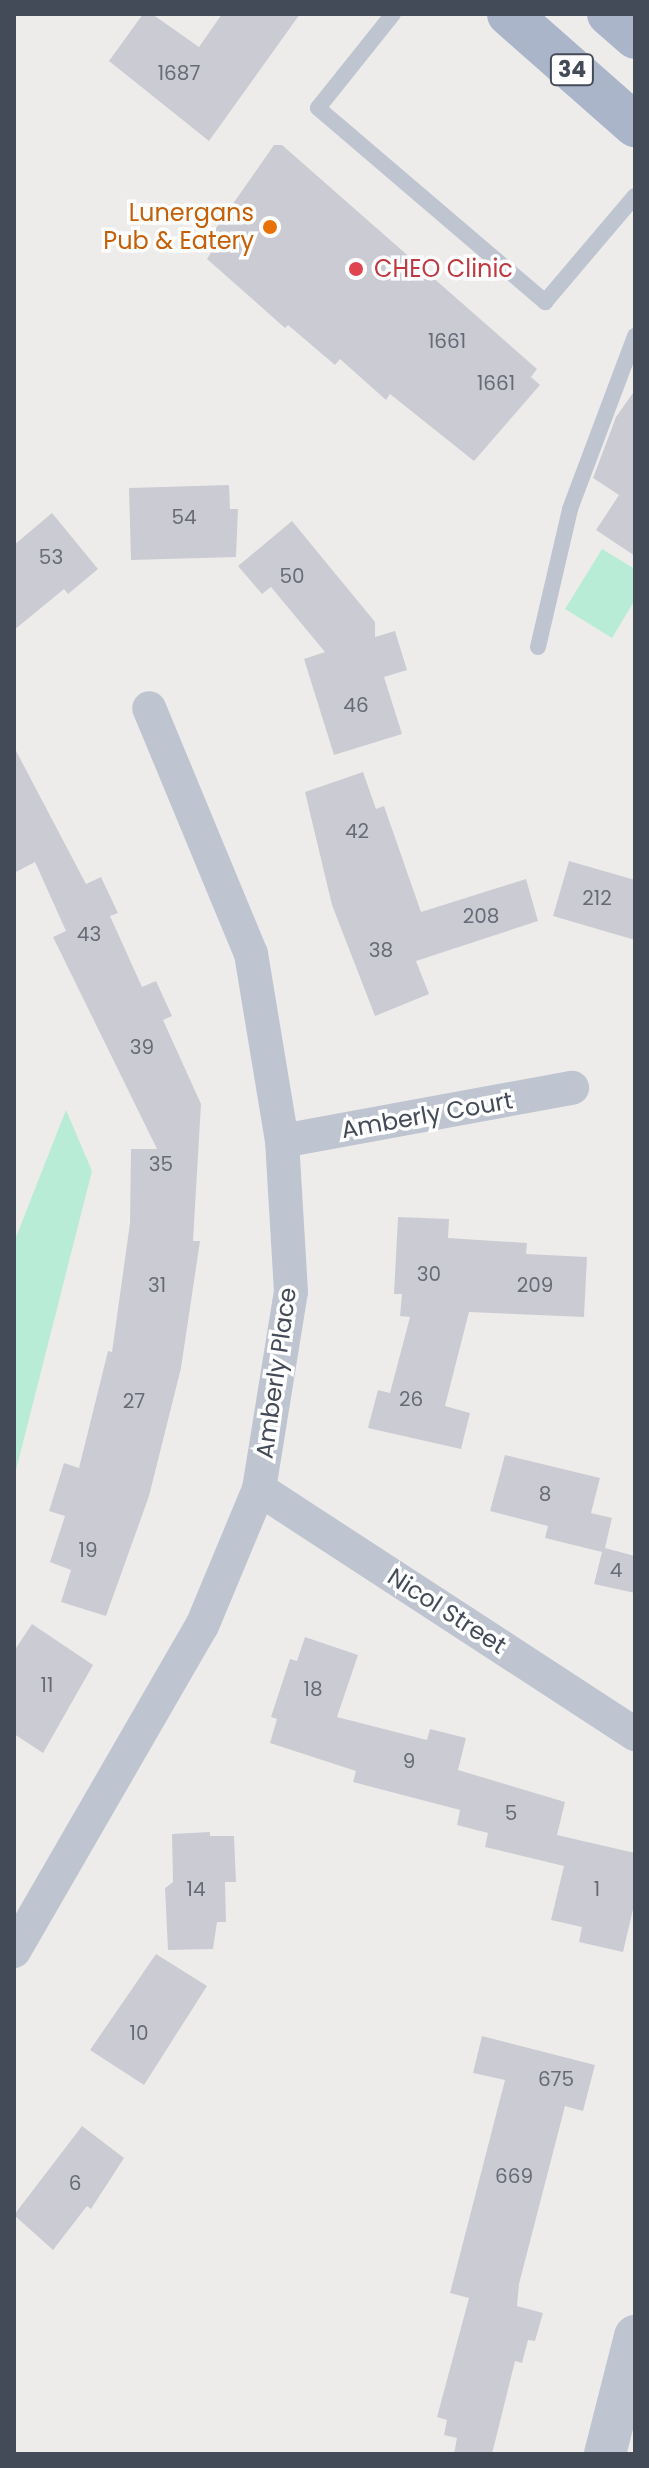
<!DOCTYPE html>
<html>
<head>
<meta charset="utf-8">
<style>
  body { margin:0 }
  #map { position:relative; width:649px; height:2468px; overflow:hidden; background:#eeeceb; font-family:Poppins,sans-serif }
  div>[style] { position:absolute }
  [style*='--x'] { left:calc(var(--x)*1px); top:calc(var(--y)*1px); width:calc(var(--w)*1px); rotate:calc(var(--a)*1deg) }
  .green>* { inset:0; background:#b9ecd6 }
  .building>* { inset:0; background:#cbccd3 }
  .service>* { height:16px; margin:-8px; padding:0 8px; transform-origin:8px; border-radius:8px; background:#bec5d1 }
  .minor>* { height:34px; margin:-17px; padding:0 17px; transform-origin:17px; border-radius:17px; background:#bec5d1 }
  .tertiary>* { height:42px; margin:-21px; padding:0 21px; transform-origin:21px; border-radius:21px; background:#bec5d1 }
  .primary>* { height:44px; margin:-22px; padding:0 22px; transform-origin:22px; border-radius:22px; background:#abb5ca }
  .dots>* { width:22px; height:22px; translate:-50% -50%; box-sizing:border-box; border:4px solid #fff; border-radius:50% }
  span { translate:-50% -50%; white-space:nowrap; text-align:center; line-height:1.15; -webkit-text-stroke:7px #fff; paint-order:stroke }
  .number-label { font-size:20px; color:#666b77 }
  .number-label span { -webkit-text-stroke-width:0 }
  .shield-label span { padding:2px 6px; background:#fff; border:2px solid; border-radius:6px; -webkit-text-stroke-width:0 }
  .shield-label { font-size:22px; color:#444b58; font-weight:700 }
  .food-label { font-size:24px; color:#c56008 }
  .right { translate:-100% -50%; text-align:right }
  .health-label { font-size:24px; color:#be3a42 }
  .left { translate:0 -50%; text-align:left }
  .street-label { font-size:24px; color:#444b58 }
  .frame { position:absolute; inset:0; border:16px solid #444b58; pointer-events:none }
</style>
</head>
<body>
<div id="map">
  <div class="green">
    <div style="clip-path:polygon(602px 549px,635px 569px,635px 600px,612px 638px,565px 609px)"></div>
    <div style="clip-path:polygon(66px 1110px,92px 1171px,14px 1478px,14px 1242px)"></div>
  </div>
  <div class="building">
    <div style="clip-path:polygon(143px 14px,152px 14px,199px 47px,222px 14px,300px 14px,209px 141px,109px 61px)"></div>
    <div style="clip-path:polygon(274px 145px,282px 145px,537px 369px,531px 377px,540px 385px,474px 461px,390px 394px,386px 400px,340px 359px,335px 365px,288px 325px,285px 328px,207px 259px,221px 237px,214px 231px)"></div>
    <div style="clip-path:polygon(635px 390px,635px 556px,596px 530px,619px 495px,593px 478px,616px 417px)"></div>
    <div style="clip-path:polygon(229px 485px,230px 509px,238px 509px,236px 557px,131px 560px,129px 488px)"></div>
    <div style="clip-path:polygon(52px 513px,98px 569px,68px 594px,64px 589px,14px 630px,14px 545px)"></div>
    <div style="clip-path:polygon(292px 521px,375px 622px,375px 637px,395px 631px,407px 670px,384px 677px,402px 734px,334px 755px,304px 659px,325px 652px,271px 587px,262px 594px,238px 566px)"></div>
    <div style="clip-path:polygon(14px 747px,86px 884px,101px 877px,118px 913px,110px 916px,142px 987px,156px 981px,172px 1016px,163px 1020px,201px 1104px,193px 1241px,200px 1241px,181px 1368px,149px 1496px,106px 1616px,61px 1602px,71px 1570px,50px 1562px,65px 1516px,49px 1511px,64px 1463px,79px 1468px,108px 1351px,112px 1352px,130px 1223px,131px 1149px,157px 1149px,53px 937px,66px 931px,35px 862px,14px 873px)"></div>
    <div style="clip-path:polygon(363px 772px,376px 809px,384px 806px,421px 912px,526px 879px,538px 921px,416px 961px,429px 994px,375px 1016px,332px 905px,305px 792px)"></div>
    <div style="clip-path:polygon(569px 861px,635px 880px,635px 940px,553px 916px)"></div>
    <div style="clip-path:polygon(398px 1217px,449px 1219px,448px 1238px,527px 1243px,526px 1254px,587px 1257px,584px 1317px,469px 1312px,445px 1406px,470px 1413px,461px 1449px,368px 1428px,378px 1390px,390px 1393px,410px 1317px,400px 1316px,402px 1294px,394px 1294px)"></div>
    <div style="clip-path:polygon(505px 1455px,600px 1478px,591px 1513px,612px 1518px,605px 1548px,635px 1556px,635px 1593px,594px 1584px,602px 1552px,545px 1538px,548px 1526px,490px 1511px)"></div>
    <div style="clip-path:polygon(32px 1624px,93px 1665px,43px 1753px,14px 1734px,14px 1651px)"></div>
    <div style="clip-path:polygon(305px 1637px,358px 1655px,337px 1717px,427px 1740px,430px 1729px,466px 1738px,458px 1770px,565px 1802px,557px 1835px,635px 1853px,635px 1901px,623px 1952px,579px 1942px,582px 1927px,551px 1920px,564px 1866px,485px 1847px,488px 1833px,457px 1825px,460px 1810px,353px 1782px,356px 1771px,270px 1743px,277px 1719px,271px 1717px,290px 1659px,297px 1661px)"></div>
    <div style="clip-path:polygon(210px 1832px,210px 1836px,234px 1836px,236px 1882px,225px 1882px,226px 1922px,217px 1922px,213px 1949px,168px 1950px,165px 1888px,173px 1882px,172px 1834px)"></div>
    <div style="clip-path:polygon(156px 1954px,207px 1986px,144px 2085px,90px 2050px)"></div>
    <div style="clip-path:polygon(482px 2036px,595px 2065px,583px 2111px,565px 2106px,519px 2284px,517px 2306px,543px 2313px,535px 2341px,528px 2340px,522px 2363px,515px 2361px,492px 2454px,454px 2454px,457px 2438px,444px 2435px,447px 2420px,437px 2417px,469px 2298px,450px 2293px,505px 2080px,473px 2073px)"></div>
    <div style="clip-path:polygon(82px 2126px,124px 2158px,91px 2209px,87px 2206px,53px 2250px,14px 2215px)"></div>
  </div>
  <div class="service">
    <div style="--x:393;--y:14;--w:120;--a:128.6"></div>
    <div style="--x:318;--y:108;--w:299;--a:40.5"></div>
    <div style="--x:545;--y:302;--w:139;--a:-49.7"></div>
    <div style="--x:538;--y:647;--w:142;--a:-76.9"></div>
    <div style="--x:570;--y:509;--w:185;--a:-69.4"></div>
  </div>
  <div class="minor">
    <div style="--x:282;--y:1141;--w:295;--a:-10.4"></div>
    <div style="--x:259;--y:1489;--w:449;--a:33.1"></div>
    <div style="--x:14;--y:1951;--w:375;--a:-60"></div>
    <div style="--x:202;--y:1626;--w:148;--a:-67.4"></div>
    <div style="--x:259;--y:1489;--w:200;--a:-80.8"></div>
    <div style="--x:291;--y:1292;--w:151;--a:-93.4"></div>
    <div style="--x:282;--y:1141;--w:190;--a:-99.4"></div>
    <div style="--x:251;--y:954;--w:266;--a:-112.5"></div>
  </div>
  <div class="tertiary">
    <div style="--x:605;--y:2454;--w:122;--a:-75.7"></div>
  </div>
  <div class="primary">
    <div style="--x:509;--y:14;--w:168;--a:41.4"></div>
    <div style="--x:609;--y:14;--w:35;--a:41"></div>
  </div>
  <div class="dots">
    <div style="left:270px;top:227px;background:#e8710a"></div>
    <div style="left:356px;top:269px;background:#e0444e"></div>
  </div>
  <div class="number-label">
    <span style="left:179px;top:73px">1687</span>
    <span style="left:447px;top:341px">1661</span>
    <span style="left:496px;top:383px">1661</span>
    <span style="left:184px;top:517px">54</span>
    <span style="left:51px;top:557px">53</span>
    <span style="left:292px;top:576px">50</span>
    <span style="left:356px;top:705px">46</span>
    <span style="left:357px;top:831px">42</span>
    <span style="left:597px;top:898px">212</span>
    <span style="left:481px;top:916px">208</span>
    <span style="left:89px;top:934px">43</span>
    <span style="left:381px;top:950px">38</span>
    <span style="left:142px;top:1047px">39</span>
    <span style="left:161px;top:1164px">35</span>
    <span style="left:429px;top:1274px">30</span>
    <span style="left:157px;top:1285px">31</span>
    <span style="left:535px;top:1285px">209</span>
    <span style="left:411px;top:1399px">26</span>
    <span style="left:134px;top:1401px">27</span>
    <span style="left:545px;top:1494px">8</span>
    <span style="left:88px;top:1550px">19</span>
    <span style="left:616px;top:1570px">4</span>
    <span style="left:47px;top:1685px">11</span>
    <span style="left:313px;top:1689px">18</span>
    <span style="left:409px;top:1761px">9</span>
    <span style="left:511px;top:1813px">5</span>
    <span style="left:196px;top:1889px">14</span>
    <span style="left:597px;top:1889px">1</span>
    <span style="left:139px;top:2033px">10</span>
    <span style="left:556px;top:2079px">675</span>
    <span style="left:514px;top:2176px">669</span>
    <span style="left:75px;top:2183px">6</span>
  </div>
  <div class="shield-label">
    <span style="left:572px;top:70px">34</span>
  </div>
  <div class="food-label">
    <span class="right" style="left:254px;top:227px">Lunergans<br>Pub &amp; Eatery</span>
  </div>
  <div class="health-label">
    <span class="left" style="left:374px;top:269px">CHEO Clinic</span>
  </div>
  <div class="street-label">
    <span style="left:427px;top:1115px;rotate:-10deg">Amberly Court</span>
    <span style="left:276px;top:1373px;rotate:-82deg">Amberly Place</span>
    <span style="left:447px;top:1611px;rotate:33deg">Nicol Street</span>
  </div>
  <div class="frame"></div>
</div>
</body>
</html>
